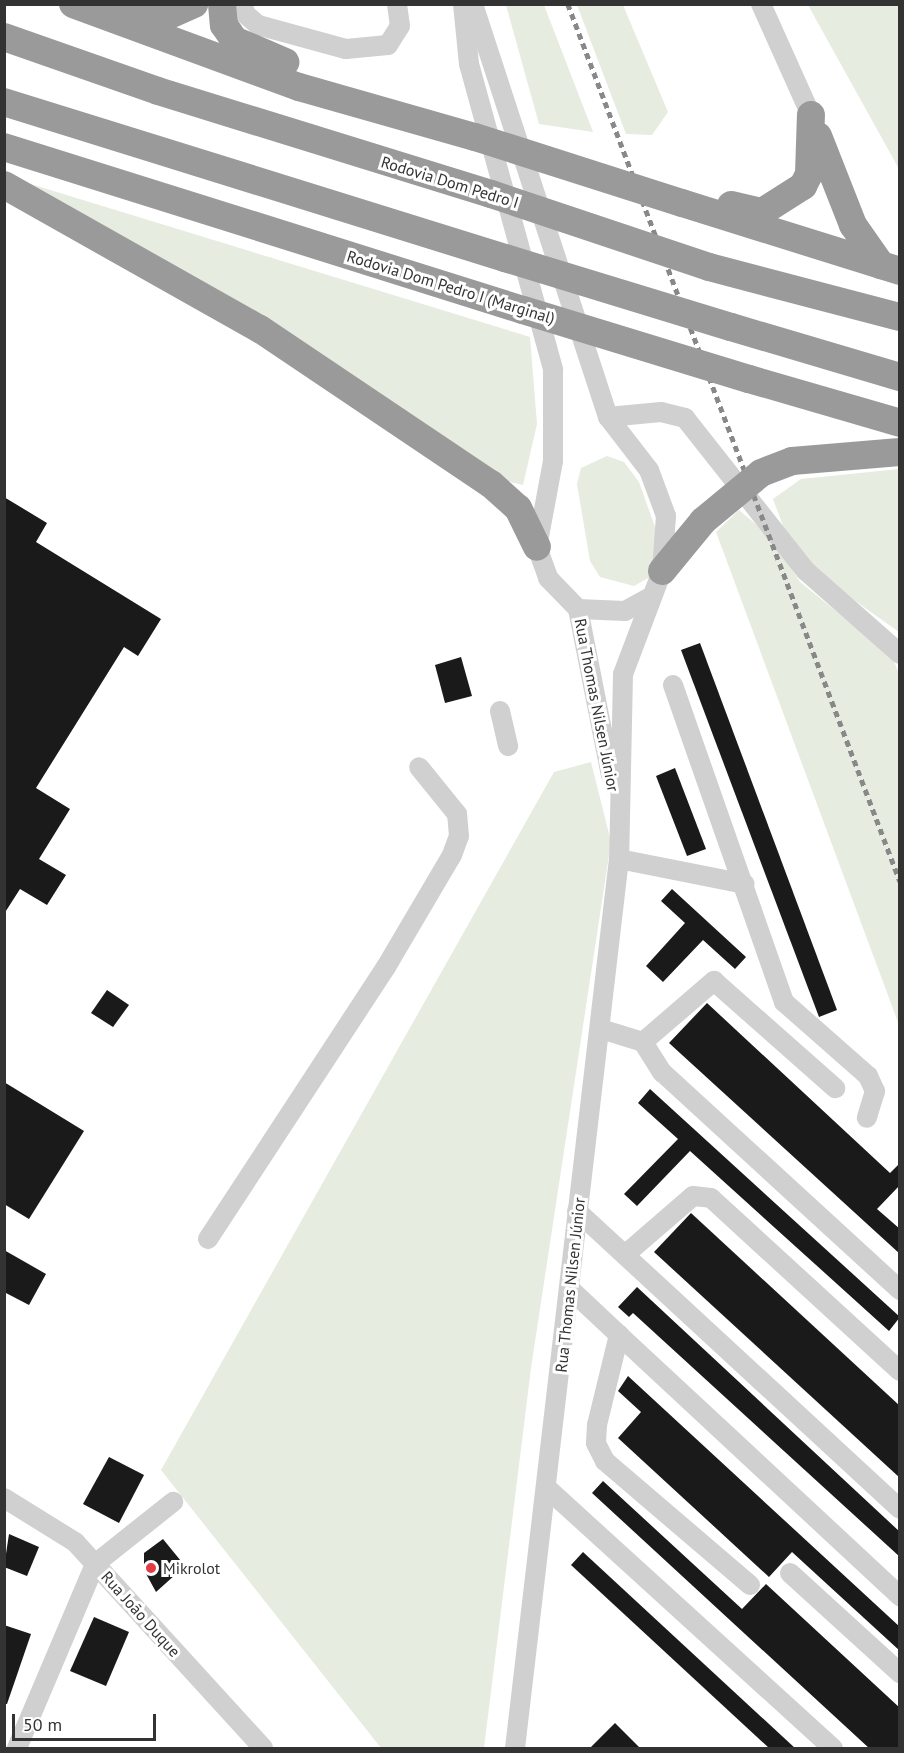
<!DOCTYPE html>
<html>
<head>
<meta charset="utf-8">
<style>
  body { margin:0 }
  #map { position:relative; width:904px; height:1753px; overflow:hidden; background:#fff; font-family:"PT Sans",sans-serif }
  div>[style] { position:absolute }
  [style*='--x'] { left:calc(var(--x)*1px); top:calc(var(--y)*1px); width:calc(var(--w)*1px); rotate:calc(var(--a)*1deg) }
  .green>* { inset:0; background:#e6ecdf }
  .building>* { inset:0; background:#1a1a1a }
  .minor>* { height:20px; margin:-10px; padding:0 10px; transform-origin:10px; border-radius:10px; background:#d0d0d0 }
  .highway>* { height:28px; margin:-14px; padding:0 14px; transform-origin:14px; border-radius:14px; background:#9a9a9a }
  .rail>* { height:4.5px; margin-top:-2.25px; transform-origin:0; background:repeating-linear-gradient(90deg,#888 0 6px,transparent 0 10.5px) }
  .highway-bridge>* { height:28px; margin:-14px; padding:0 14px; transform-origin:14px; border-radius:14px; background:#9a9a9a }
  .dots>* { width:16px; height:16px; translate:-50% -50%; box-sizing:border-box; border:3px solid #fff; border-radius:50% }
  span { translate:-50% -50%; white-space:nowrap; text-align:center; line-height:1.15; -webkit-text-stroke:6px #fff; paint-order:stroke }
  .street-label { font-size:16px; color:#333 }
  .poi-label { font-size:16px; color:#333 }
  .left { translate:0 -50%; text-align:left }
  .frame { position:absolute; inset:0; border:6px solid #333; pointer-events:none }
  .scale { position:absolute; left:12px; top:1714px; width:144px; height:27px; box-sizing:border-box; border:3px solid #333; border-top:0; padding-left:8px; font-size:18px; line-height:21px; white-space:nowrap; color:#333; -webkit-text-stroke:4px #fff; paint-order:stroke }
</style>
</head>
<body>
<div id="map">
  <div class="green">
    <div style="clip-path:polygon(506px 5px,544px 5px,593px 132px,539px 124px)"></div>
    <div style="clip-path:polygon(577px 5px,623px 5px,668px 112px,652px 135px,626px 134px)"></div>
    <div style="clip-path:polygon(808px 5px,899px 5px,899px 169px)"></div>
    <div style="clip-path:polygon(11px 178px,530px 337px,537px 424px,523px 485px,502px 480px,307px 346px)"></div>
    <div style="clip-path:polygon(607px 456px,624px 462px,639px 482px,660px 541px,650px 577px,634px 586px,600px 577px,590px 561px,577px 484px,581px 468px)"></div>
    <div style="clip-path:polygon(899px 469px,899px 632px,833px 585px,788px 539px,773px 499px,801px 479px)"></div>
    <div style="clip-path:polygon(739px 510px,772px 538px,800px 582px,892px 656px,900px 677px,899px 1025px,716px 532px)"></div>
    <div style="clip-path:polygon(591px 762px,611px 842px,531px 1368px,484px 1748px,381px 1748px,161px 1470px,554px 772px)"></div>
  </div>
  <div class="building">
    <div style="clip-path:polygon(4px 497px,47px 523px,36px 542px,161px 619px,138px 656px,124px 647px,36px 788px,70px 809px,39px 859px,66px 875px,47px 905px,20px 889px,4px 914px)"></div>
    <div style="clip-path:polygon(700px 643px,837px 1010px,819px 1017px,681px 650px)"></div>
    <div style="clip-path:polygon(461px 657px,472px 696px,445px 703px,435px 665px)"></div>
    <div style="clip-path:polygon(675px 768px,706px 849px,687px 856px,656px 776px)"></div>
    <div style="clip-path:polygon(672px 889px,746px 957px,735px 969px,703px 940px,663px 982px,646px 966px,685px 923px,661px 901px)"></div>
    <div style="clip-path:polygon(107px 990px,129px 1005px,113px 1027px,91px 1013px)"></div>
    <div style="clip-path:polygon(707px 1003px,890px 1173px,900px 1163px,900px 1185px,877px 1209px,900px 1229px,900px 1254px,669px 1043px)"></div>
    <div style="clip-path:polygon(4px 1082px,84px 1131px,29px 1219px,4px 1204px)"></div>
    <div style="clip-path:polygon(650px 1089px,900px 1317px,889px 1331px,690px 1151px,637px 1206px,624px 1194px,678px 1139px,638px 1103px)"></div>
    <div style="clip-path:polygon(691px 1213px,900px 1406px,900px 1478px,654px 1252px)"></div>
    <div style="clip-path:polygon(4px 1250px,46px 1274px,29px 1305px,4px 1292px)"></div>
    <div style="clip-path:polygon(637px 1287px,900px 1532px,900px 1557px,633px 1313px,629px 1317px,618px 1307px)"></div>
    <div style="clip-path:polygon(628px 1376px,900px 1627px,900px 1651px,792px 1552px,769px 1577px,618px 1438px,641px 1412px,618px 1391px)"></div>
    <div style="clip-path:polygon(109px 1457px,144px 1475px,119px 1523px,83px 1504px)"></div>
    <div style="clip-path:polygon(603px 1481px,742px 1609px,766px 1584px,900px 1708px,900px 1749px,870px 1749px,592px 1493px)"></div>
    <div style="clip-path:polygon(9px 1534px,39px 1547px,27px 1576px,4px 1567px)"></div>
    <div style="clip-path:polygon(163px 1539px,185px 1566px,156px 1592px,144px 1570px,144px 1553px)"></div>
    <div style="clip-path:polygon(583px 1552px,796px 1749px,770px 1749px,571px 1565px)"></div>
    <div style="clip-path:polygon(94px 1617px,129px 1632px,106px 1686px,70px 1671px)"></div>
    <div style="clip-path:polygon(4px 1625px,31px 1634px,7px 1704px,4px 1704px)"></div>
    <div style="clip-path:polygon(615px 1723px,641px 1749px,589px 1749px)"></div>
  </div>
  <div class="minor">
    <div style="--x:244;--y:4;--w:8;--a:97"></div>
    <div style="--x:243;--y:12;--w:20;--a:41"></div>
    <div style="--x:258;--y:25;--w:91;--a:15.3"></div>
    <div style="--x:346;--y:49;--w:42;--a:-5.4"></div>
    <div style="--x:388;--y:45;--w:22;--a:-58"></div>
    <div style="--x:400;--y:26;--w:22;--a:-98"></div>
    <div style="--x:463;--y:4;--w:60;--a:84.3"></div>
    <div style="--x:469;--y:64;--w:317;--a:74.6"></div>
    <div style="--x:553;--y:370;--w:91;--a:90"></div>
    <div style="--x:553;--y:461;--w:87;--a:100.5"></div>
    <div style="--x:537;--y:547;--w:33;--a:70"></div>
    <div style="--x:548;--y:578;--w:43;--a:45.9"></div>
    <div style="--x:578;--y:609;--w:169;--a:78.8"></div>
    <div style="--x:473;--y:4;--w:435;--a:71.9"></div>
    <div style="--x:608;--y:417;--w:67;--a:52.3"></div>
    <div style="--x:649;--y:470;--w:49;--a:69.7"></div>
    <div style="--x:666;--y:516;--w:55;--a:94.2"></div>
    <div style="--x:662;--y:571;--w:110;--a:110.7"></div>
    <div style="--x:623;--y:674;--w:185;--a:91.2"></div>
    <div style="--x:619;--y:859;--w:895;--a:96.67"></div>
    <div style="--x:761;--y:4;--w:122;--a:65.8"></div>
    <div style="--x:608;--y:417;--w:53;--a:-5.4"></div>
    <div style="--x:661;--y:412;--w:25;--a:14"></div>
    <div style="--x:685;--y:418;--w:195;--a:51.7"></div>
    <div style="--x:806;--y:571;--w:125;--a:41.4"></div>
    <div style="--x:578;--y:609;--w:47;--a:2.4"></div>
    <div style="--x:625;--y:611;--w:25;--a:-29"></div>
    <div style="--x:673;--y:685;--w:336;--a:70.7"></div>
    <div style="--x:784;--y:1002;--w:112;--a:41.4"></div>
    <div style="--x:868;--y:1076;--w:17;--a:65"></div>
    <div style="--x:875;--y:1091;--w:28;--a:107"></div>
    <div style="--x:500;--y:711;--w:36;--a:77"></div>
    <div style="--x:619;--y:859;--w:128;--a:11.2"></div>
    <div style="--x:601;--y:1029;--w:44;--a:17.2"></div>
    <div style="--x:643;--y:1042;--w:36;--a:58"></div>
    <div style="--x:662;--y:1072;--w:323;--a:42.5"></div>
    <div style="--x:643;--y:1042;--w:94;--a:-40.7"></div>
    <div style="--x:714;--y:981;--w:162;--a:41.5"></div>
    <div style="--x:577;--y:1211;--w:439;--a:42.7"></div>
    <div style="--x:208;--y:1239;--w:325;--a:-56.8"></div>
    <div style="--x:386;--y:967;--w:130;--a:-59.5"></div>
    <div style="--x:452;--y:855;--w:20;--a:-70"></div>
    <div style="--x:459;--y:836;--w:22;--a:-95"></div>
    <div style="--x:457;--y:814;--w:60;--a:-129"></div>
    <div style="--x:627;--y:1253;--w:87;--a:-40.8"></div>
    <div style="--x:693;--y:1196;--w:18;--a:6"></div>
    <div style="--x:711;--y:1198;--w:256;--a:42.5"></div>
    <div style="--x:569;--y:1288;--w:69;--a:43.2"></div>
    <div style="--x:549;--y:1490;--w:384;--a:42.3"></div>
    <div style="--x:4;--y:1498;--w:84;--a:31.8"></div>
    <div style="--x:75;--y:1542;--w:279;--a:47.6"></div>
    <div style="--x:790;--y:1573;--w:149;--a:42.3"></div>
    <div style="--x:750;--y:1585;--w:191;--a:-139.5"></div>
    <div style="--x:605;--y:1461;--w:20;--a:-117"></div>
    <div style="--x:596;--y:1443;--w:18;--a:-87"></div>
    <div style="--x:597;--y:1425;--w:93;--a:-76.3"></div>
    <div style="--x:619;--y:1335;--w:384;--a:42.9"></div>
    <div style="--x:17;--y:1748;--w:200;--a:-67"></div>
    <div style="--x:95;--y:1564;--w:100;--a:-38.5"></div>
  </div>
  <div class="highway">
    <div style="--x:73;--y:4;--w:241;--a:20.2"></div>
    <div style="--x:299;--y:87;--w:183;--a:15.9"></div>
    <div style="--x:222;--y:4;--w:21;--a:85"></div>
    <div style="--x:224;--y:25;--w:18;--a:56"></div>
    <div style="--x:234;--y:40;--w:56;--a:23.3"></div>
    <div style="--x:122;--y:11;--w:43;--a:7.9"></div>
    <div style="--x:165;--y:17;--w:32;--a:-24"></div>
    <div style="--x:4;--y:37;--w:163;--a:19.3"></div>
    <div style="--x:158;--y:91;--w:349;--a:17.2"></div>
    <div style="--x:4;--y:102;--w:525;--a:17.3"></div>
    <div style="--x:818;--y:136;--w:96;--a:68.5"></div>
    <div style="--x:853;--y:225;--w:49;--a:55"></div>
    <div style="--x:4;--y:147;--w:544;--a:17.44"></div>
    <div style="--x:4;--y:185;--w:294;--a:29.4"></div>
    <div style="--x:260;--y:329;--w:278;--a:33.9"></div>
    <div style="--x:491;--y:484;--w:36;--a:42"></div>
    <div style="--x:518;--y:508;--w:43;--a:64"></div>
    <div style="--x:682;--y:203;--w:228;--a:17.3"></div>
    <div style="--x:731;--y:205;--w:32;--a:13"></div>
    <div style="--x:762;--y:212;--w:49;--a:-32.4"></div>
    <div style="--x:803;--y:186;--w:13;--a:-63"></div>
    <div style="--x:809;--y:174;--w:59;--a:-88.1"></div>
    <div style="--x:709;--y:267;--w:197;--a:14.7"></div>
    <div style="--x:731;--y:327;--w:176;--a:16.5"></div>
    <div style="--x:749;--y:379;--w:157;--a:16.2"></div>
    <div style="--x:792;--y:461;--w:108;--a:-4.8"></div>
    <div style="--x:662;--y:571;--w:65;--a:-50.6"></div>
  </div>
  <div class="rail">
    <div style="--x:568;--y:4;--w:938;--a:69.27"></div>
  </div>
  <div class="highway-bridge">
    <div style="--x:475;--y:137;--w:217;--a:17.7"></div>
    <div style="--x:491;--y:194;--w:230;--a:18.5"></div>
    <div style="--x:505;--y:258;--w:236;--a:17"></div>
    <div style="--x:523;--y:310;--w:236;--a:17"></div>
    <div style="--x:703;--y:521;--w:75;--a:-39.6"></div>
    <div style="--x:761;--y:473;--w:33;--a:-21"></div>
  </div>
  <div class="dots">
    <div style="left:151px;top:1568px;background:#e63946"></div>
  </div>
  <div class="street-label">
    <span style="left:450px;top:182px;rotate:17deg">Rodovia Dom Pedro I</span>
    <span style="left:451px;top:287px;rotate:17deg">Rodovia Dom Pedro I (Marginal)</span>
    <span style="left:597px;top:705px;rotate:79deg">Rua Thomas Nilsen Júnior</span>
    <span style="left:570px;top:1285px;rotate:-84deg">Rua Thomas Nilsen Júnior</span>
    <span style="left:141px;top:1614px;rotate:48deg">Rua João Duque</span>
  </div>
  <div class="poi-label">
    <span class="left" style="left:163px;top:1568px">Mikrolot</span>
  </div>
  <div class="frame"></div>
  <div class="scale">50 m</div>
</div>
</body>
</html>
